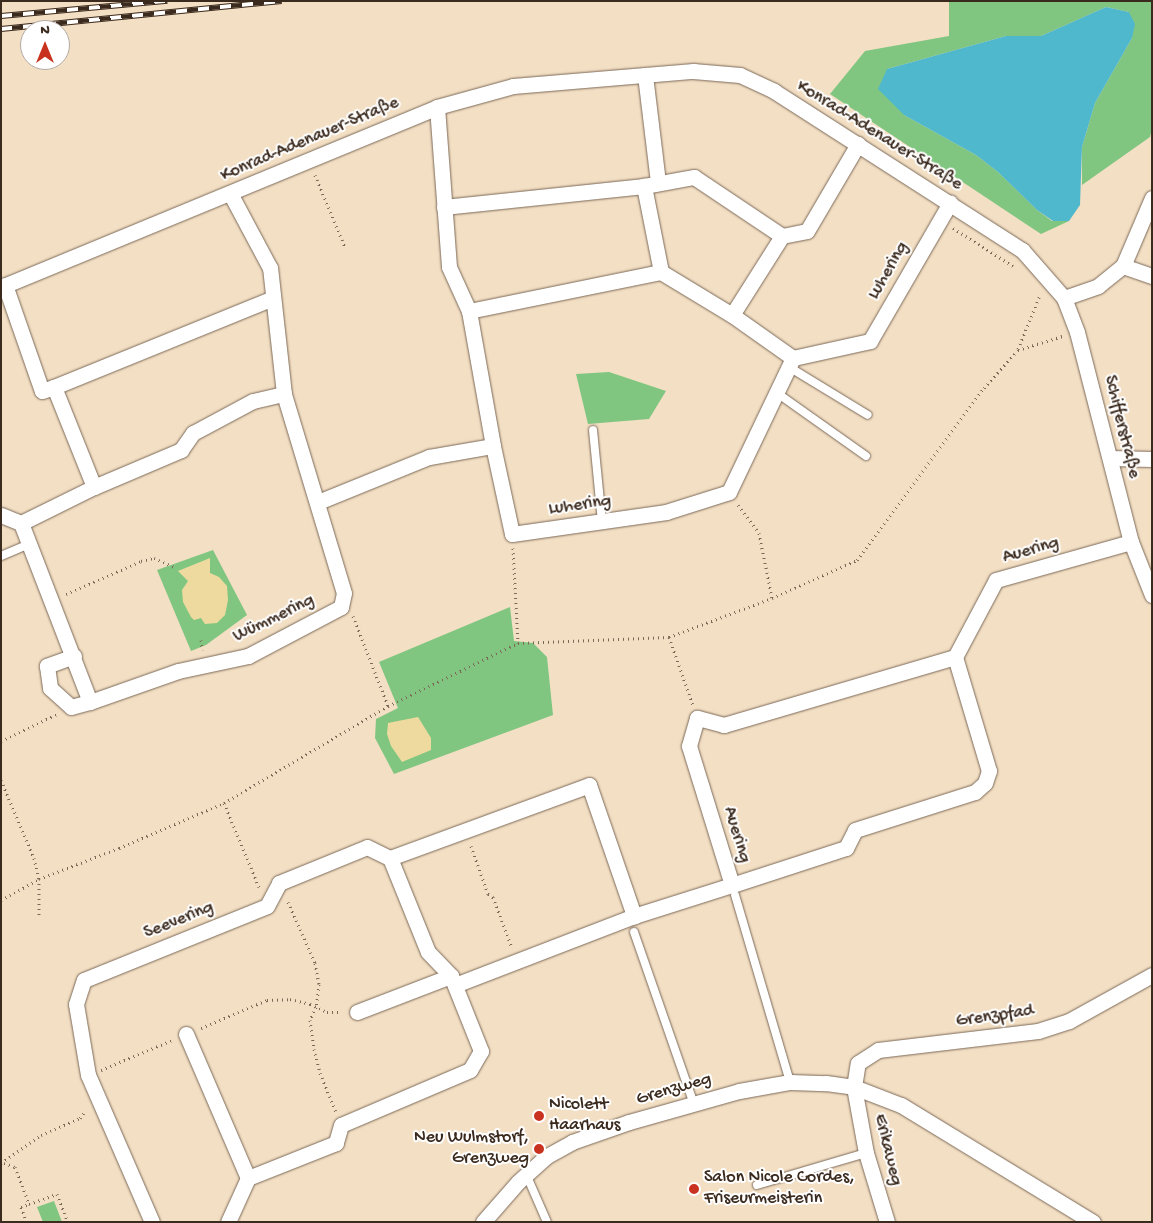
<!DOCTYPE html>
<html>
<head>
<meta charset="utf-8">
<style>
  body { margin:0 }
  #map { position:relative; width:1153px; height:1223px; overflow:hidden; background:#f3dfc4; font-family:"Gochi Hand",sans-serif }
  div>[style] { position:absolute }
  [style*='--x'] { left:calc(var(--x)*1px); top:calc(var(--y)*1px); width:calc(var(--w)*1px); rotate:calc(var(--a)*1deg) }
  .green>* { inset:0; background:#80c681 }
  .sand>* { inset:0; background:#eeda9e }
  .water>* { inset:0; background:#4fb8cc }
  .path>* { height:3px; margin-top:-1.5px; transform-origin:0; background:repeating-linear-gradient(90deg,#7b6958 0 1px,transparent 0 5px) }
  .roads { filter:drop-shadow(0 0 1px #7b6958) drop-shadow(0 0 1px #7b6958) }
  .lane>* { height:8px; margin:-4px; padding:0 4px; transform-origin:4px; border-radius:4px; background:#fff }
  .street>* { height:15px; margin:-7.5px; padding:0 7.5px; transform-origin:7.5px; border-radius:7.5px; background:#fff }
  .rail>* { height:5.5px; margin-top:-2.75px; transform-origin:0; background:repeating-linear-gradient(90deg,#fff 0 11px,#3b2a1e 0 22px); box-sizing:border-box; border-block:1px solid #3b2a1e }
  .dots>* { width:14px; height:14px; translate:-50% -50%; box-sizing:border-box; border:2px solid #fff; border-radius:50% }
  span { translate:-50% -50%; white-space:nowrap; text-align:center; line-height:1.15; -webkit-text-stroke:4px #fff; paint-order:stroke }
  .street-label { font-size:18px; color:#3b2a1e }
  .poi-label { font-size:18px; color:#3b2a1e }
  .left { translate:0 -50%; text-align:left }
  .right { translate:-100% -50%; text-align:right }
  .frame { position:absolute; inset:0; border:2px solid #3b2a1e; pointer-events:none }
  .north { position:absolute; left:20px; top:20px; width:50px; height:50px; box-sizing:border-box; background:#fff; border:1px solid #b1aaa5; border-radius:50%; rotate:0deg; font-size:14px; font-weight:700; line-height:20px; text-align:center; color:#3b2a1e }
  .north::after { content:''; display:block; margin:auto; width:18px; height:22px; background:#c8321e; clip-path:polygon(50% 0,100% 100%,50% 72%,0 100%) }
</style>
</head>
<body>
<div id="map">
  <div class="green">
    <div style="clip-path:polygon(949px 1px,1152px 1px,1152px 128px,1150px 137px,1082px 185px,1082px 147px,1095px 103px,1132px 38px,1129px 12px,1106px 7px,1041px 36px,1006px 36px,887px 69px,904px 115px,976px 155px,998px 172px,1037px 210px,1052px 221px,1069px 221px,1041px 234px,830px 94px,865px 51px,949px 36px)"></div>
    <div style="clip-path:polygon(609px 372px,666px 391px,649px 419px,588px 424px,576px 374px)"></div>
    <div style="clip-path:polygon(213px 550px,247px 615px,206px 645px,191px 651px,157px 570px)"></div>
    <div style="clip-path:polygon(510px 607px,514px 641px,533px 643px,547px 657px,553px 715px,394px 774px,375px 738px,376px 719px,398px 708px,379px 662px)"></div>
    <div style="clip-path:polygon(54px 1201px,62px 1222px,43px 1222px,37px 1207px)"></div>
  </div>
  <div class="sand">
    <div style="clip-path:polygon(210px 558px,210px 573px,219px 577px,227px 586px,228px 600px,225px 615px,217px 623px,205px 624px,201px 618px,194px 620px,191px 617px,183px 602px,182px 590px,188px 581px,178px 571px)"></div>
    <div style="clip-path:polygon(418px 717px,431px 738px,431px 750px,402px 762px,391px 746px,387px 734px,388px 723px)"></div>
  </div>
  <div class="water">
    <div style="clip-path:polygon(1106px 7px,1129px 12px,1135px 24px,1132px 38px,1095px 103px,1082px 147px,1080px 205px,1069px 221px,1053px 221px,1037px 210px,998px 172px,976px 155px,904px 115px,878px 89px,887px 69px,1006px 36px,1041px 36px)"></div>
  </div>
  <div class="path">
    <div style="--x:315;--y:175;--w:78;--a:67.4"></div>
    <div style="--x:953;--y:228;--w:71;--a:32.3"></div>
    <div style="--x:1018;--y:349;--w:58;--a:-67.8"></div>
    <div style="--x:738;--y:505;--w:35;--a:53"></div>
    <div style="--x:759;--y:533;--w:66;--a:78.7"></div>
    <div style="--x:513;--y:548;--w:95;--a:87"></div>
    <div style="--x:66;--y:594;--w:82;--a:-23.7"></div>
    <div style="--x:141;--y:561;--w:13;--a:-13"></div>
    <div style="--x:154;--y:558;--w:22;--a:24"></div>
    <div style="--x:353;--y:616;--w:97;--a:68.7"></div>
    <div style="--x:669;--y:637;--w:72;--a:70.6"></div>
    <div style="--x:201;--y:640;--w:10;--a:84"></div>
    <div style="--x:1;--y:741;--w:62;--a:-25.7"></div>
    <div style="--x:1;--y:780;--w:85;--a:67.1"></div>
    <div style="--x:34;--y:858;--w:22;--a:77"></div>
    <div style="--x:39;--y:879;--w:39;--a:90"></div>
    <div style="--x:224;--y:803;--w:91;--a:67.4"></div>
    <div style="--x:471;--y:846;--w:51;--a:70.5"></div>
    <div style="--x:488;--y:894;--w:6;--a:31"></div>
    <div style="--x:493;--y:897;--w:54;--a:69.6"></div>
    <div style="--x:1;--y:900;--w:43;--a:-28.9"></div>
    <div style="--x:39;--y:879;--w:86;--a:-21.2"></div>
    <div style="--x:119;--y:848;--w:114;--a:-23.2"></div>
    <div style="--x:224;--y:803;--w:191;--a:-30.6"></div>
    <div style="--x:388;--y:706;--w:144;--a:-25.9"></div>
    <div style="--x:518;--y:643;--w:151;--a:-2.3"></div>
    <div style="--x:669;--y:637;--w:110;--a:-20.7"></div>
    <div style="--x:772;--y:598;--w:93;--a:-24.1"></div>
    <div style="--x:857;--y:560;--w:214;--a:-53.6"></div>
    <div style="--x:984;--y:388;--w:51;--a:-48.2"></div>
    <div style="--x:1018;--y:350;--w:47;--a:-17.3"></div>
    <div style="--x:288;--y:902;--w:67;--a:66.1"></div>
    <div style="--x:315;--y:963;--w:21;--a:79"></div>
    <div style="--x:319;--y:984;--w:23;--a:97"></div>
    <div style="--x:316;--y:1007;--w:14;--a:115"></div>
    <div style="--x:310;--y:1020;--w:29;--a:82"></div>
    <div style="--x:314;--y:1049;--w:25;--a:76"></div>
    <div style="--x:320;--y:1073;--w:42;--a:67.7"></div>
    <div style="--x:201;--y:1028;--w:72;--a:-23"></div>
    <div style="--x:267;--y:1000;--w:23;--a:-2"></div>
    <div style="--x:290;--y:999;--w:21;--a:14"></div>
    <div style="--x:310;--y:1004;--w:19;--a:25"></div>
    <div style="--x:327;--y:1012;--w:14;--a:0"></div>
    <div style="--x:101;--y:1070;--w:77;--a:-22.9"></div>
    <div style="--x:1;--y:1163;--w:49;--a:-35"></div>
    <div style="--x:41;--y:1135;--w:43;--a:-23.6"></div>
    <div style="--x:80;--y:1118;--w:9;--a:-54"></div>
    <div style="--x:4;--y:1163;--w:12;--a:20"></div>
    <div style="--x:15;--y:1167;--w:40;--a:69"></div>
    <div style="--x:29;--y:1204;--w:30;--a:-20"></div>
    <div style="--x:57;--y:1194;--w:30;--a:69"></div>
    <div style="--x:27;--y:1222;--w:16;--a:-112"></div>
    <div style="--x:21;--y:1207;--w:9;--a:-21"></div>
  </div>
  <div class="roads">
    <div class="lane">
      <div style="--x:789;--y:367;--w:92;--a:31.3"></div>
      <div style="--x:777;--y:393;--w:109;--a:35.3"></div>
      <div style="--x:593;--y:430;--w:91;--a:84.4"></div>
      <div style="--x:1;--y:556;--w:30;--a:-23"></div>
      <div style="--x:735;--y:895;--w:195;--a:73.6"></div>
      <div style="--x:634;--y:932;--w:182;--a:70.8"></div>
      <div style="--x:526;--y:1174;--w:52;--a:66.4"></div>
      <div style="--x:757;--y:1185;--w:114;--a:-16.4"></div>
    </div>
    <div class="street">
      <div style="--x:645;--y:75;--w:109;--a:83.1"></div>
      <div style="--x:437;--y:107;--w:160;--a:85.7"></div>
      <div style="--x:449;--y:267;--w:48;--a:65.6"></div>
      <div style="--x:469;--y:311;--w:137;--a:79.9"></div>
      <div style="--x:493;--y:446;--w:90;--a:77.8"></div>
      <div style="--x:512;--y:534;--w:156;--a:-8.1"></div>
      <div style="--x:666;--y:512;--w:66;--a:-17.6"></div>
      <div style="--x:729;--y:492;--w:148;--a:-64.5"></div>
      <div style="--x:793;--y:358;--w:79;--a:-12.4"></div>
      <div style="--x:870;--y:341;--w:160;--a:-59.9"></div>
      <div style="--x:444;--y:207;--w:201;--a:-6"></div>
      <div style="--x:782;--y:236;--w:25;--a:-11"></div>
      <div style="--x:807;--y:231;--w:101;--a:-59.6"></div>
      <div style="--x:1123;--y:266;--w:31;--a:19"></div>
      <div style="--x:661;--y:272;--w:88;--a:-101.2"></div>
      <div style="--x:644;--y:186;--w:51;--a:-10.2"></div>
      <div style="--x:694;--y:177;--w:106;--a:33.8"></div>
      <div style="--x:782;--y:236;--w:93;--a:122.3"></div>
      <div style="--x:5;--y:285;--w:112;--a:70.8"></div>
      <div style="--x:42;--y:391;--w:13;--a:-18"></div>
      <div style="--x:1;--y:287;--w:472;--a:-22.4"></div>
      <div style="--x:437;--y:107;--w:79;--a:-15.4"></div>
      <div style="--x:513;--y:86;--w:181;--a:-4.8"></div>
      <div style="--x:693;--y:71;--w:47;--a:4.9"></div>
      <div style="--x:740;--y:75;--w:38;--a:25"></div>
      <div style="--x:774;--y:91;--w:295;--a:32.7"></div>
      <div style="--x:1022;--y:250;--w:64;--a:48.8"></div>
      <div style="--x:1064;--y:298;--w:36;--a:69"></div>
      <div style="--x:1077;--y:332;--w:217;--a:75.6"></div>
      <div style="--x:1131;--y:542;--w:57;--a:68.4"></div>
      <div style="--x:1064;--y:298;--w:36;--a:-19"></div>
      <div style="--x:1098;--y:286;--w:32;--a:-39"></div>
      <div style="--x:1123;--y:266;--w:74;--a:-66.9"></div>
      <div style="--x:469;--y:311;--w:196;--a:-11.5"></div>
      <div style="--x:661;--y:272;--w:83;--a:31.2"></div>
      <div style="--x:732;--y:315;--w:75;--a:35.2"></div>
      <div style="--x:1110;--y:458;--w:42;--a:1.4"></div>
      <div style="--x:94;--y:487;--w:108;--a:-111.8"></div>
      <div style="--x:54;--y:387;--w:236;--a:-22.1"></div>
      <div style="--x:318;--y:502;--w:120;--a:-22.1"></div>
      <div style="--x:429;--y:457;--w:65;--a:-9.8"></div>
      <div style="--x:1;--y:515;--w:22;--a:22"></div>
      <div style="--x:21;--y:523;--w:192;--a:68.9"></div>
      <div style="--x:90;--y:702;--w:93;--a:-19.4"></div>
      <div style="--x:178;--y:671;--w:72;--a:-12.1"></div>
      <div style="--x:248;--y:656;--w:105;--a:-27.8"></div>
      <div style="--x:341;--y:607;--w:14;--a:-78"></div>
      <div style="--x:344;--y:593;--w:208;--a:-106.8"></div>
      <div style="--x:284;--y:394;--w:127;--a:-96.3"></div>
      <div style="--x:270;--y:268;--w:85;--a:-118.1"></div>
      <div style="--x:21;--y:523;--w:81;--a:-26.3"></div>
      <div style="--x:94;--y:487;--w:95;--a:-23"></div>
      <div style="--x:181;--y:450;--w:21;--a:-55"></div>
      <div style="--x:193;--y:433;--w:68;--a:-28.1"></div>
      <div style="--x:253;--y:401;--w:32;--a:-13"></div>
      <div style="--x:74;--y:656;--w:29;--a:160"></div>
      <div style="--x:47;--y:666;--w:22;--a:82"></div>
      <div style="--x:50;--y:688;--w:28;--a:42"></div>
      <div style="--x:71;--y:707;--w:20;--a:-15"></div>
      <div style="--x:955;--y:657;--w:241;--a:163.6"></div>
      <div style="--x:724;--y:725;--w:28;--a:-165"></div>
      <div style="--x:697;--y:718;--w:29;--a:106"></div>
      <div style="--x:689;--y:746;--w:145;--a:72.8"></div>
      <div style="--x:732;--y:885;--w:120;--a:-18"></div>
      <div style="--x:846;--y:848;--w:20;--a:-63"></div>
      <div style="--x:855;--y:830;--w:126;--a:-17.6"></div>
      <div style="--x:975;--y:792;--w:13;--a:-42"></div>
      <div style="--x:985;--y:783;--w:13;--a:-72"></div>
      <div style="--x:989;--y:771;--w:119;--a:-106.6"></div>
      <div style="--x:955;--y:657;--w:87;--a:-62"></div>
      <div style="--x:996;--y:580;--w:140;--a:-15.7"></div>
      <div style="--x:390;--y:858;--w:212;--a:-20.1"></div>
      <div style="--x:589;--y:785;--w:139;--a:71"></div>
      <div style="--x:455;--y:985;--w:192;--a:-21.1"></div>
      <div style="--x:634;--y:916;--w:103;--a:-17.6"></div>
      <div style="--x:357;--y:1012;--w:101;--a:-21"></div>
      <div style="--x:186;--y:1034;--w:157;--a:66.7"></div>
      <div style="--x:152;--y:1222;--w:160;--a:-113.5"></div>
      <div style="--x:88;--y:1075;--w:72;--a:-99.6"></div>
      <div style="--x:76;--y:1004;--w:25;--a:-72"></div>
      <div style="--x:84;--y:980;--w:197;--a:-22"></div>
      <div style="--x:267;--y:906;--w:26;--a:-62"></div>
      <div style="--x:279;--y:883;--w:95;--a:-22.2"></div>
      <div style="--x:367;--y:847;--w:25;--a:26"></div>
      <div style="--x:390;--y:858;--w:101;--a:68"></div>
      <div style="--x:428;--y:952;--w:33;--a:46"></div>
      <div style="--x:451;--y:976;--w:81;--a:68.2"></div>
      <div style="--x:481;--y:1051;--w:22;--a:120"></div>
      <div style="--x:470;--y:1070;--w:140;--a:156.9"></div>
      <div style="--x:341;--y:1125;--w:19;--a:106"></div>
      <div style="--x:336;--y:1143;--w:95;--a:158.3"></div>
      <div style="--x:248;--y:1178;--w:48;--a:114.4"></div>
      <div style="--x:483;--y:1222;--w:53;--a:-48.8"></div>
      <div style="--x:518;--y:1182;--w:39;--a:-42"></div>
      <div style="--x:547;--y:1156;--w:29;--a:-29"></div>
      <div style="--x:572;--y:1142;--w:60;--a:-19.3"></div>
      <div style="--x:629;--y:1122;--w:114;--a:-15.7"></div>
      <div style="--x:739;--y:1091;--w:52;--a:-10"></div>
      <div style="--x:790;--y:1082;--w:36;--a:2"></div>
      <div style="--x:826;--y:1083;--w:28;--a:8"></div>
      <div style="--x:854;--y:1087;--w:50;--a:21"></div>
      <div style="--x:901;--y:1105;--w:225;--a:31.4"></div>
      <div style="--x:887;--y:1222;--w:72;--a:-106.9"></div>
      <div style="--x:866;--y:1153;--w:67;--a:-100.3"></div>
      <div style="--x:854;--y:1087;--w:24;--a:-81"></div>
      <div style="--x:858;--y:1063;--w:24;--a:-33"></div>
      <div style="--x:878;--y:1050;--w:161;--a:-6.8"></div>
      <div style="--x:1038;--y:1031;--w:33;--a:-18"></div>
      <div style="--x:1069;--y:1021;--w:95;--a:-29"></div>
    </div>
  </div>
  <div class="rail">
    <div style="--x:1;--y:16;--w:167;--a:-5.2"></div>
    <div style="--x:1;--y:29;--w:282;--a:-5.7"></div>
  </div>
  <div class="dots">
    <div style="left:539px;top:1116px;background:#c8321e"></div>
    <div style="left:539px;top:1149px;background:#c8321e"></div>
    <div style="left:694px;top:1189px;background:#c8321e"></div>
  </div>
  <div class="street-label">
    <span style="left:879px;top:136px;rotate:32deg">Konrad-Adenauer-Straße</span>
    <span style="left:310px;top:140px;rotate:-23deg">Konrad-Adenauer-Straße</span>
    <span style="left:889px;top:271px;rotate:-60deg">Luhering</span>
    <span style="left:1121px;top:427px;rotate:76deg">Schifferstraße</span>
    <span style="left:580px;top:506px;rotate:-8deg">Luhering</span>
    <span style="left:1031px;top:551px;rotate:-16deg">Auering</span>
    <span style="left:274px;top:619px;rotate:-26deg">Wümmering</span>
    <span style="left:736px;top:835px;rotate:73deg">Auering</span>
    <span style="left:179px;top:921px;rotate:-22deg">Seevering</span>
    <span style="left:995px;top:1017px;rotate:-8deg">Grenzpfad</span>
    <span style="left:674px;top:1090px;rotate:-16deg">Grenzweg</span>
    <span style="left:887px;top:1150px;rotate:76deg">Erikaweg</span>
  </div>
  <div class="poi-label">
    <span class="left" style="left:549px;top:1116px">Nicolett<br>Haarhaus</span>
    <span class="right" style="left:529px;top:1149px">Neu Wulmstorf,<br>Grenzweg</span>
    <span class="left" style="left:704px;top:1189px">Salon Nicole Cordes,<br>Friseurmeisterin</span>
  </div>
  <div class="frame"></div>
  <div class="north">N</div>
</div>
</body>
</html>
